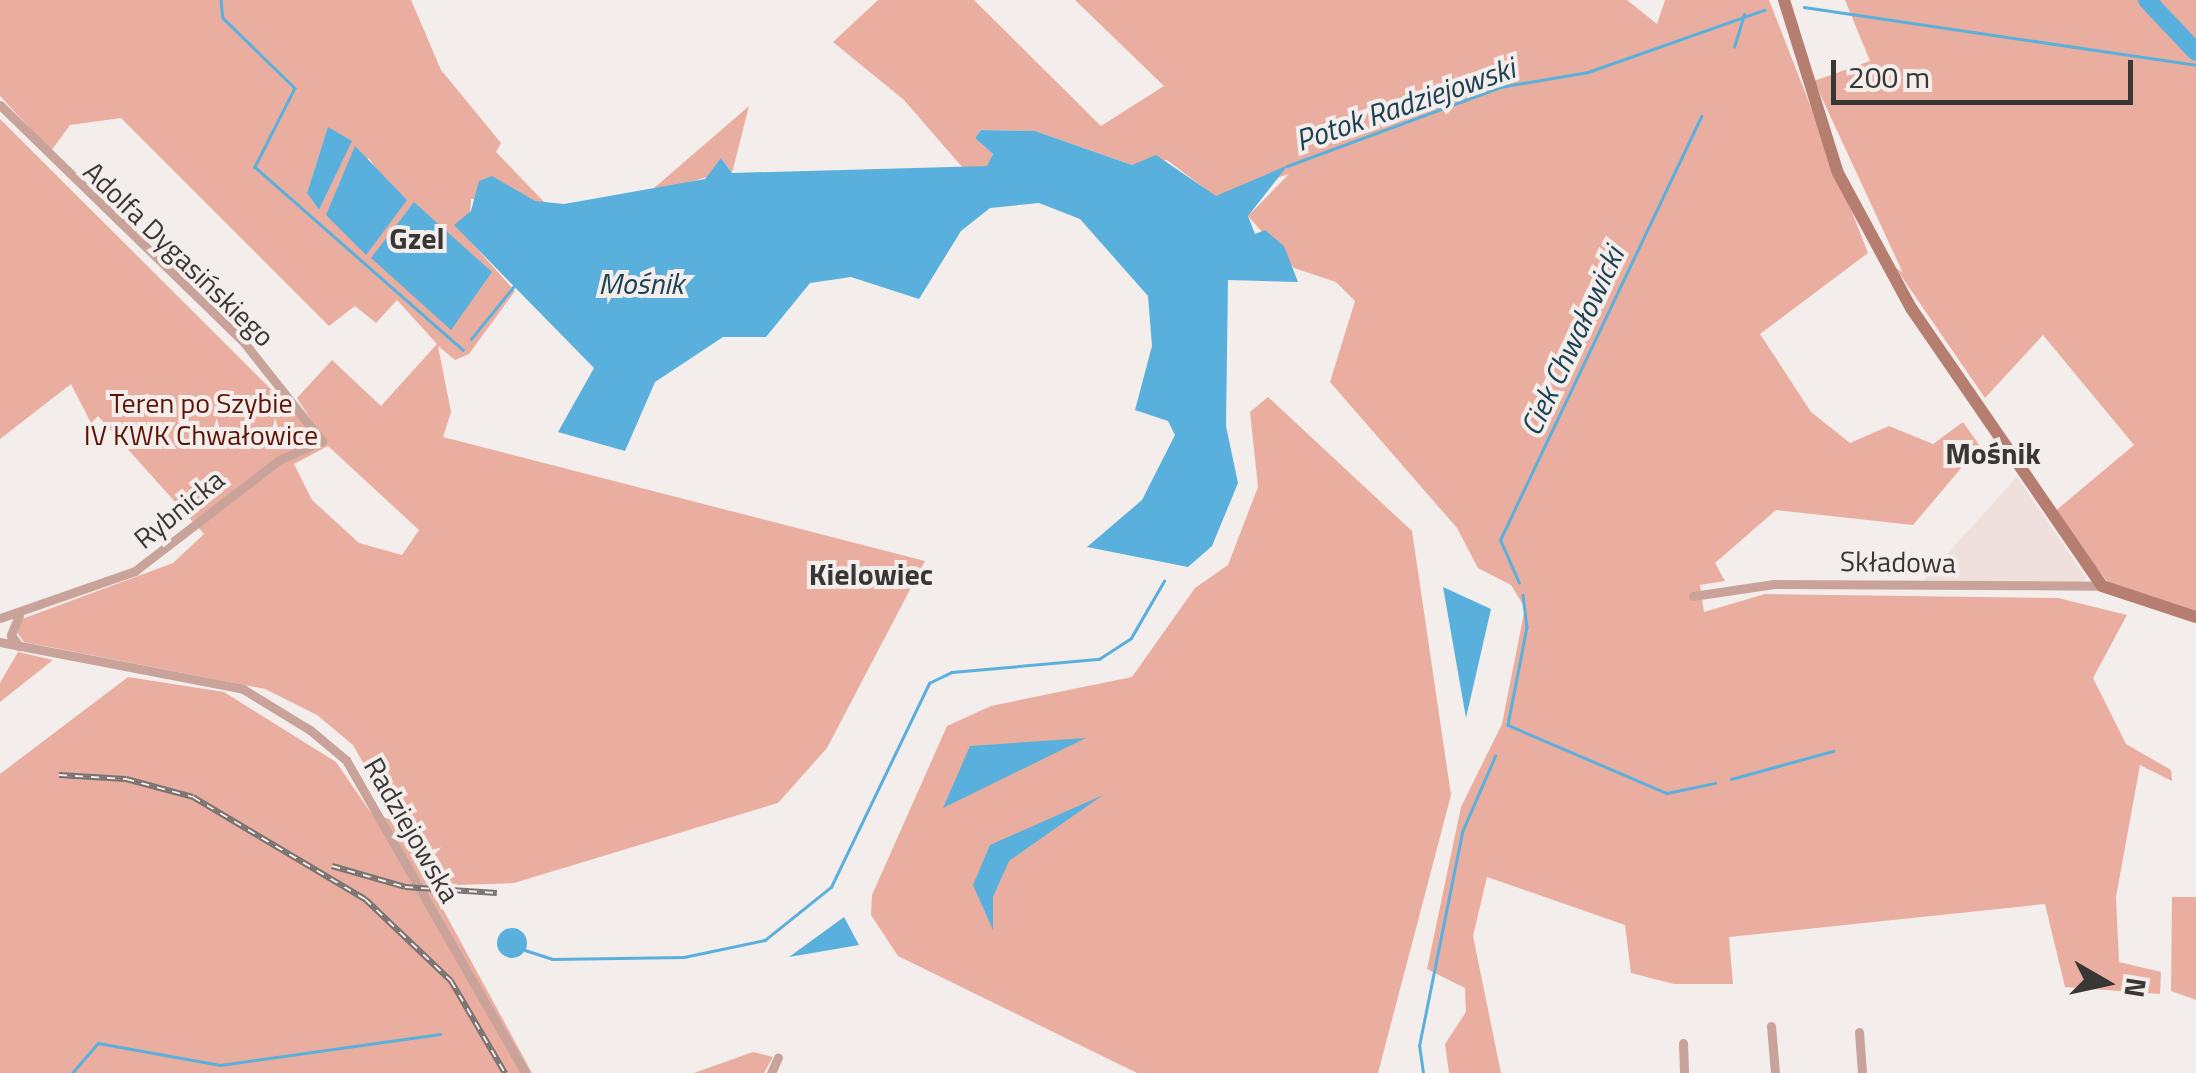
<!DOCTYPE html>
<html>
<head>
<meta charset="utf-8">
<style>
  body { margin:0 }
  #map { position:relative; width:2196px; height:1073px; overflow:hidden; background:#f3edeb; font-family:"Titillium Web",sans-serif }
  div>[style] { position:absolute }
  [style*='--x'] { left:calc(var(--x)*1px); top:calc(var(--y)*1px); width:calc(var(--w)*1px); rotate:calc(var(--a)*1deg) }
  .built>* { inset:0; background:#efe0dd }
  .green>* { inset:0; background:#e9aea0 }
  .water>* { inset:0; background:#5ab0dc }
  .round { border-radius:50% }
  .stream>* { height:2.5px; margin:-1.25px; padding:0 1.25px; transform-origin:1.25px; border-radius:1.25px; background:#5ab0dc }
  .river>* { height:18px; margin:-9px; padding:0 9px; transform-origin:9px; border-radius:9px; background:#5ab0dc }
  .street>* { height:9px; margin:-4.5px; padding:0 4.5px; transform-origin:4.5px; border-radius:4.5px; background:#c9a39a }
  .secondary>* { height:12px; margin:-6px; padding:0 6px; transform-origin:6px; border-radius:6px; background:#b57e71 }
  .rail>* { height:6px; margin-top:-3px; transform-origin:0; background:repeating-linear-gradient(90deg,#f3edeb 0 8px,#767271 0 16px); box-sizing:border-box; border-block:2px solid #767271 }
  span { translate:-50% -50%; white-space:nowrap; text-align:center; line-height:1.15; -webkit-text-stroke:8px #f3edeb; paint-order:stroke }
  .street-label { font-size:28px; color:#393636 }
  .park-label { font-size:28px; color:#5d1404 }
  .water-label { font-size:30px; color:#1b4154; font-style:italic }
  .neighbourhood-label { font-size:30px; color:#393636; font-weight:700 }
  .north { position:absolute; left:2056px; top:933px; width:100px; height:100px; -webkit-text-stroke:8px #f3edeb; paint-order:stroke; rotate:99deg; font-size:28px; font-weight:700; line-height:40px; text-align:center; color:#393636 }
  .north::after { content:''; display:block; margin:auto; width:35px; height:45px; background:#393636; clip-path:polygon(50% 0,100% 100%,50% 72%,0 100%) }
  .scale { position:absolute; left:1831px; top:60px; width:302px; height:45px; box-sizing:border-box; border:5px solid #393636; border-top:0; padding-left:12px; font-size:30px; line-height:35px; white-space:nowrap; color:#393636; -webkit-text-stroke:8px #f3edeb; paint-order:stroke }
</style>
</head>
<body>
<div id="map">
  <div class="built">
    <div style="clip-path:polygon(2017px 477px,2086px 578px,2082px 585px,1923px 580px)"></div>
  </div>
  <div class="green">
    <div style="clip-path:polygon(evenodd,0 0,411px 0,441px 70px,501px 143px,496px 152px,546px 204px,471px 199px,469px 240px,515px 291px,469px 354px,455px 360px,438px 346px,451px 412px,443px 437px,925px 561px,827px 748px,778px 803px,514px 883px,459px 885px,428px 878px,353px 745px,317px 715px,265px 689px,24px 642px,16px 631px,22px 619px,173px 563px,204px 534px,98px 416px,91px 423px,71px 384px,0 439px,0 119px,327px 445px,297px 398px,332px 360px,381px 406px,437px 344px,397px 300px,376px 323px,355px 306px,329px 326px,121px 118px,70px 125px,51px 151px,0 96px,0 0,328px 128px,351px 142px,319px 210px,307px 193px,328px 128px,0 0,369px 158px,384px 181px,407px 200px,337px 186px,369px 158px,0 0,328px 446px,419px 530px,402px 555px,359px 543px,312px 500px,294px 464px,328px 446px)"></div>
    <div style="clip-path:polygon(878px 0,974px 0,1101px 126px,1164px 86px,1075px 0,1627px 0,1657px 24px,1665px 0,1769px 0,1868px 253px,1760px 334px,1811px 412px,1850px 443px,1889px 426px,1933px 444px,1963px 422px,1980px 446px,1913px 525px,1776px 510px,1715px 563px,1725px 581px,1700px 585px,1704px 612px,1765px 594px,2058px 598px,2127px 615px,2093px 678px,2126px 744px,2171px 770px,2172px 781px,2140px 765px,2116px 897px,2119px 962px,2161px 972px,2160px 994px,2065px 987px,2045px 904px,1729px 937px,1733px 984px,1674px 984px,1631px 973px,1625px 925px,1487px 877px,1473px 936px,1501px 1073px,1449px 1073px,1445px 1044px,1466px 1012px,1465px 988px,1427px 969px,1461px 807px,1502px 724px,1525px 608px,1511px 585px,1478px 568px,1457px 528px,1330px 382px,1355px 301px,1336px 282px,1294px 268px,1248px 216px,1289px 174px,1216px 197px,1167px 160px,1132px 165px,1035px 131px,981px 130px,975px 138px,993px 154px,988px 166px,963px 168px,904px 100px,833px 42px)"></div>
    <div style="clip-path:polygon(1845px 0,2196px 0,2196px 611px,2111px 586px,2053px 513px,2134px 445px,2043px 335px,1985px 398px,1895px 267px,1903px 273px,1814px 81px,1870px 61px)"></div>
    <div style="clip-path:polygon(749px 106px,732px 173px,722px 159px,717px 174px,646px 195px)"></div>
    <div style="clip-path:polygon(1268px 397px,1412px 531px,1451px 795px,1378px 1073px,1137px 1073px,898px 956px,871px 915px,872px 895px,947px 726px,991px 706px,1132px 677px,1195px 588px,1228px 565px,1258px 487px,1250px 412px)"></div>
    <div style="clip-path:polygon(18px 652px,53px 660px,0 702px,0 683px)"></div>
    <div style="clip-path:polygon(128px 677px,224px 692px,336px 762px,371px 813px,395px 821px,532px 1073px,0 1073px,0 774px)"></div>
    <div style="clip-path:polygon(2172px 897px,2196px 897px,2196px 1000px,2171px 991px)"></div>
    <div style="clip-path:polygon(753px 1052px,773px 1057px,764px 1073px,694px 1073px)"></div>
  </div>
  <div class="water">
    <div style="clip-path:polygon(328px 127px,352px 141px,319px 210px,307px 193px)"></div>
    <div style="clip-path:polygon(981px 130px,1035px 131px,1132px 165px,1156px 155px,1216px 196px,1288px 165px,1248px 216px,1255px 234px,1265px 230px,1284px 246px,1298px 282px,1228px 280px,1226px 426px,1238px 483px,1212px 546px,1188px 567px,1087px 547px,1142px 500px,1175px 435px,1168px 421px,1135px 410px,1152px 346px,1148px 296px,1080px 219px,1039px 203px,990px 208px,961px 231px,919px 299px,851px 277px,810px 283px,766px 337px,723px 337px,655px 382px,625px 451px,558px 432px,594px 368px,454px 225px,471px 211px,479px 181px,492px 176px,535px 201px,564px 204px,705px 179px,721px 158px,732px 173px,987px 166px,993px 154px,975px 138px)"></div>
    <div style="clip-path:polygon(355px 146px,407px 200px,366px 255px,326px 215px)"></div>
    <div style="clip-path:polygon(414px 202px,492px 272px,451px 330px,371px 258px)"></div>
    <div style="clip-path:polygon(1443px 587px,1491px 609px,1466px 718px)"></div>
    <div style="clip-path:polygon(1086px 738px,943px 808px,970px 746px)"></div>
    <div style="clip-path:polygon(1103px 795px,1009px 861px,993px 897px,993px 930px,973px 885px,990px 845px)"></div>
    <div style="clip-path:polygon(844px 917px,859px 945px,789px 957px)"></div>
    <div class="round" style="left:497px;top:928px;width:30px;height:30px"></div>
  </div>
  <div class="stream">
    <div style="--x:221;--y:0;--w:18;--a:84"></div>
    <div style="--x:223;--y:18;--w:100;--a:44.2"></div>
    <div style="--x:295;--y:88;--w:89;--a:116.9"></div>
    <div style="--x:255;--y:167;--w:277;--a:41.3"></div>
    <div style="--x:1804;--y:7;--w:396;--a:8.4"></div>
    <div style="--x:1734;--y:47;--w:34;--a:-73"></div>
    <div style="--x:1287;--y:166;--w:227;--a:-20.3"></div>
    <div style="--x:1500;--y:87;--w:89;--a:-9.7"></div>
    <div style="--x:1588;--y:72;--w:187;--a:-19.4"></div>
    <div style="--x:471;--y:339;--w:68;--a:-50.9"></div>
    <div style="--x:1519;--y:583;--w:47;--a:-113.8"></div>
    <div style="--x:1500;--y:540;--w:469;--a:-64.6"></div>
    <div style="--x:1523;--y:595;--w:32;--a:83"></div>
    <div style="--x:1527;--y:627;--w:100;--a:101"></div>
    <div style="--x:1508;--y:725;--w:173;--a:23.2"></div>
    <div style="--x:1667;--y:793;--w:49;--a:-11.8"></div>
    <div style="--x:1731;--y:779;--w:106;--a:-15.4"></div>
    <div style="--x:525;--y:950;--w:28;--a:18"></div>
    <div style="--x:552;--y:959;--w:132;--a:-0.9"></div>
    <div style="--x:684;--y:957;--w:83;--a:-11.9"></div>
    <div style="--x:765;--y:940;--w:85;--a:-38.8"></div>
    <div style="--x:831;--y:887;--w:226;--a:-64.3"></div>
    <div style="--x:929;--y:683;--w:25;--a:-26"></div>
    <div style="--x:952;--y:672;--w:148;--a:-5.1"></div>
    <div style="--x:1099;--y:659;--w:38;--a:-33"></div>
    <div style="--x:1131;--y:638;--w:66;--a:-59.9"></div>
    <div style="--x:72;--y:1073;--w:40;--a:-49"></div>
    <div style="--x:98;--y:1043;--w:124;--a:10.2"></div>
    <div style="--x:220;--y:1065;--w:222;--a:-8"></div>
    <div style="--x:1423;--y:1073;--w:27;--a:-98"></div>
    <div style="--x:1419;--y:1046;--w:218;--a:-78.6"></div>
    <div style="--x:1462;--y:832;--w:83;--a:-66.5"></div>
  </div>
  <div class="river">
    <div style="--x:2147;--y:0;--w:71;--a:46.7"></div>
  </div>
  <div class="street">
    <div style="--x:0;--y:105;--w:337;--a:44.2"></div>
    <div style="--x:242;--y:340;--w:129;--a:51.6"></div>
    <div style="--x:322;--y:441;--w:47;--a:156.2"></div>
    <div style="--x:279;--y:460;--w:182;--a:142.4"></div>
    <div style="--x:135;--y:571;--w:143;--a:160.8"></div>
    <div style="--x:1693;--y:596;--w:82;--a:-8.4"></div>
    <div style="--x:1774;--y:584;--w:328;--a:0.3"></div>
    <div style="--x:19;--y:615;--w:22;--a:112"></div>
    <div style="--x:11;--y:635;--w:14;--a:54"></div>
    <div style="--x:0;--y:642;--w:248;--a:10.9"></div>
    <div style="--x:243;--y:689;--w:79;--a:31.5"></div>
    <div style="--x:310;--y:730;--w:47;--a:39.8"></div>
    <div style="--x:346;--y:760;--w:361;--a:60.2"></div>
    <div style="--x:1771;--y:1026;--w:47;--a:85.1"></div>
    <div style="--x:1859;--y:1032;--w:41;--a:85.8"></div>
    <div style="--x:1683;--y:1043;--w:30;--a:88"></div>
    <div style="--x:771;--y:1073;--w:17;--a:-66"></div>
  </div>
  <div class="secondary">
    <div style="--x:1784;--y:0;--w:181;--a:72.7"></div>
    <div style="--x:1838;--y:173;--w:153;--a:61.6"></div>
    <div style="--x:1911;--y:308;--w:337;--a:55.5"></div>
    <div style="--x:2102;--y:586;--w:99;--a:18.3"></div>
  </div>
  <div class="rail">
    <div style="--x:59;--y:775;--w:67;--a:3.4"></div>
    <div style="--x:126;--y:779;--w:69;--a:15"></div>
    <div style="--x:193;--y:797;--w:200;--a:30.7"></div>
    <div style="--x:365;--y:899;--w:119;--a:43.6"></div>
    <div style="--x:451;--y:981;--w:107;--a:59.6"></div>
    <div style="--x:332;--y:866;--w:76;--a:16"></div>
    <div style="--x:405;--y:887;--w:92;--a:3.7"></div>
  </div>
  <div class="street-label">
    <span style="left:179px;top:254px;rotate:44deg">Adolfa Dygasińskiego</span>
    <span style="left:179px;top:509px;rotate:-39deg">Rybnicka</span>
    <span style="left:1898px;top:562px;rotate:1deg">Składowa</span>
    <span style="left:412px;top:830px;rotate:60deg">Radziejowska</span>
  </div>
  <div class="park-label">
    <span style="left:201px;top:419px">Teren po Szybie<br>IV KWK Chwałowice</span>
  </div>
  <div class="water-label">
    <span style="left:1405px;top:104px;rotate:-19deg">Potok Radziejowski</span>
    <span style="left:641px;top:283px">Mośnik</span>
    <span style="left:1572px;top:341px;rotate:-65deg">Ciek Chwałowicki</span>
  </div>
  <div class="neighbourhood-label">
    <span style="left:417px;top:238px">Gzel</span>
    <span style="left:1993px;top:453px">Mośnik</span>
    <span style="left:871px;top:574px">Kielowiec</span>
  </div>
  <div class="north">N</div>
  <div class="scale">200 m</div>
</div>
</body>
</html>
